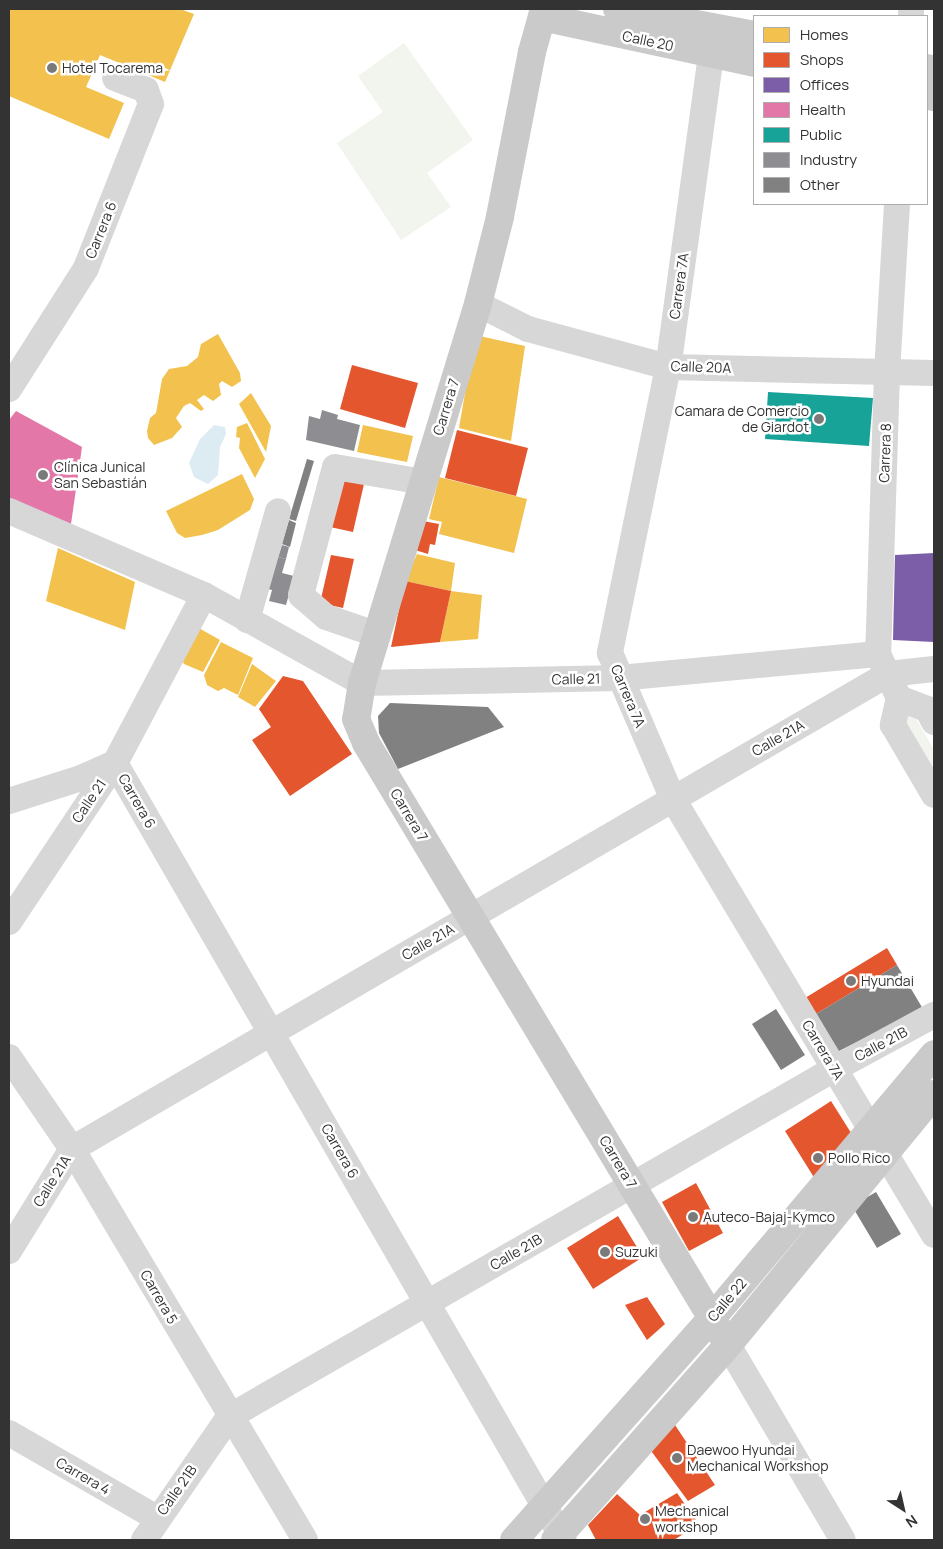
<!DOCTYPE html>
<html>
<head>
<meta charset="utf-8">
<style>
  body { margin:0 }
  #map { position:relative; width:943px; height:1549px; overflow:hidden; background:#fff; font-family:Manrope,sans-serif }
  div>[style] { position:absolute }
  [style*='--x'] { left:calc(var(--x)*1px); top:calc(var(--y)*1px); width:calc(var(--w)*1px); rotate:calc(var(--a)*1deg) }
  .green>* { inset:0; background:#f1f5ed }
  .water>* { inset:0; background:#ddebf3 }
  .homes>* { inset:0; background:#f2c14e }
  .shops>* { inset:0; background:#e4572e }
  .offices>* { inset:0; background:#7b5ea7 }
  .health>* { inset:0; background:#e377a8 }
  .public>* { inset:0; background:#17a398 }
  .industry>* { inset:0; background:#8d8d92 }
  .building>* { inset:0; background:#818181 }
  .minor>* { height:26px; margin:-13px; padding:0 13px; transform-origin:13px; border-radius:13px; background:#d7d7d7 }
  .major>* { height:28px; margin:-14px; padding:0 14px; transform-origin:14px; border-radius:14px; background:#cacaca }
  .dots>* { width:14px; height:14px; translate:-50% -50%; box-sizing:border-box; border:2px solid #fff; border-radius:50% }
  span { translate:-50% -50%; white-space:nowrap; text-align:center; line-height:1.15; -webkit-text-stroke:5px #fff; paint-order:stroke }
  .street-label { font-size:14px; color:#333 }
  .poi-label { font-size:14px; color:#333 }
  .left { translate:0 -50%; text-align:left }
  .right { translate:-100% -50%; text-align:right }
  .frame { position:absolute; inset:0; border:10px solid #333; pointer-events:none }
  .legend { position:absolute; left:753px; top:15px; width:175px; height:190px; box-sizing:border-box; background:#fff; border:1px solid #adadad; margin:0; padding:6px 9px; list-style:none; font-size:15px; color:#333 }
  .legend li { display:flex; align-items:center; gap:10px; height:25px }
  .legend b { width:25px; border:1px solid #adadad }
  .north { position:absolute; left:878px; top:1484px; width:50px; height:50px; -webkit-text-stroke:4px #fff; paint-order:stroke; rotate:145deg; font-size:14px; font-weight:700; line-height:20px; text-align:center; color:#333 }
  .north::after { content:''; display:block; margin:auto; width:18px; height:22px; background:#333; clip-path:polygon(50% 0,100% 100%,50% 72%,0 100%) }
</style>
</head>
<body>
<div id="map">
  <div class="green">
    <div style="clip-path:polygon(404px 43px,473px 140px,427px 173px,451px 207px,401px 240px,337px 143px,383px 112px,358px 76px)"></div>
    <div style="clip-path:polygon(912px 712px,934px 750px,934px 770px,903px 717px)"></div>
  </div>
  <div class="water">
    <div style="clip-path:polygon(214px 425px,225px 427px,226px 434px,220px 447px,218px 475px,208px 484px,194px 477px,189px 463px,200px 439px)"></div>
  </div>
  <div class="homes">
    <div style="clip-path:polygon(9px 9px,180px 9px,194px 14px,165px 82px,100px 55px,86px 87px,124px 103px,109px 139px,9px 96px)"></div>
    <div style="clip-path:polygon(218px 334px,240px 373px,241px 381px,232px 387px,222px 381px,219px 384px,221px 395px,213px 401px,204px 395px,197px 400px,204px 409px,201px 411px,190px 403px,184px 406px,176px 418px,182px 427px,172px 438px,154px 445px,148px 438px,147px 431px,150px 418px,156px 413px,162px 379px,169px 369px,187px 366px,198px 357px,201px 344px)"></div>
    <div style="clip-path:polygon(475px 335px,525px 346px,511px 441px,459px 428px)"></div>
    <div style="clip-path:polygon(251px 393px,271px 426px,266px 452px,239px 404px)"></div>
    <div style="clip-path:polygon(247px 423px,265px 459px,255px 478px,239px 448px,240px 438px,236px 437px,237px 427px)"></div>
    <div style="clip-path:polygon(363px 425px,413px 436px,407px 462px,357px 452px)"></div>
    <div style="clip-path:polygon(242px 474px,254px 499px,250px 510px,218px 530px,202px 535px,185px 538px,177px 533px,166px 511px)"></div>
    <div style="clip-path:polygon(439px 477px,527px 499px,514px 553px,439px 534px,442px 522px,429px 519px)"></div>
    <div style="clip-path:polygon(58px 548px,135px 582px,125px 630px,46px 601px)"></div>
    <div style="clip-path:polygon(417px 554px,455px 563px,451px 591px,482px 595px,478px 639px,440px 642px,451px 591px,405px 581px)"></div>
    <div style="clip-path:polygon(197px 627px,220px 640px,203px 672px,184px 664px,181px 658px)"></div>
    <div style="clip-path:polygon(221px 642px,253px 658px,238px 695px,224px 688px,218px 691px,207px 685px,204px 675px)"></div>
    <div style="clip-path:polygon(252px 664px,276px 681px,255px 707px,238px 697px)"></div>
  </div>
  <div class="shops">
    <div style="clip-path:polygon(352px 365px,418px 383px,405px 428px,340px 409px)"></div>
    <div style="clip-path:polygon(457px 430px,528px 448px,516px 496px,445px 478px)"></div>
    <div style="clip-path:polygon(340px 479px,364px 484px,353px 532px,330px 527px)"></div>
    <div style="clip-path:polygon(423px 521px,439px 524px,435px 545px,430px 544px,428px 554px,415px 550px)"></div>
    <div style="clip-path:polygon(331px 555px,354px 559px,343px 608px,320px 603px)"></div>
    <div style="clip-path:polygon(405px 581px,451px 591px,440px 642px,391px 647px)"></div>
    <div style="clip-path:polygon(283px 676px,303px 681px,352px 754px,290px 796px,252px 740px,271px 727px,259px 709px)"></div>
    <div style="clip-path:polygon(887px 948px,897px 965px,816px 1014px,805px 998px)"></div>
    <div style="clip-path:polygon(831px 1101px,853px 1136px,815px 1179px,785px 1131px)"></div>
    <div style="clip-path:polygon(696px 1183px,723px 1233px,689px 1251px,662px 1202px)"></div>
    <div style="clip-path:polygon(618px 1216px,643px 1257px,593px 1289px,567px 1248px)"></div>
    <div style="clip-path:polygon(647px 1297px,665px 1324px,647px 1340px,625px 1305px)"></div>
    <div style="clip-path:polygon(673px 1422px,715px 1485px,688px 1501px,646px 1444px)"></div>
    <div style="clip-path:polygon(677px 1493px,699px 1524px,674px 1540px,596px 1540px,588px 1525px,617px 1494px,640px 1515px)"></div>
  </div>
  <div class="offices">
    <div style="clip-path:polygon(934px 553px,934px 642px,893px 640px,895px 555px)"></div>
  </div>
  <div class="health">
    <div style="clip-path:polygon(16px 411px,82px 447px,70px 531px,9px 503px,9px 420px)"></div>
  </div>
  <div class="public">
    <div style="clip-path:polygon(768px 392px,873px 398px,869px 446px,765px 439px)"></div>
  </div>
  <div class="industry">
    <div style="clip-path:polygon(322px 410px,338px 415px,337px 419px,360px 425px,354px 451px,306px 440px,309px 416px,320px 419px)"></div>
    <div style="clip-path:polygon(282px 545px,289px 547px,286px 559px,278px 557px)"></div>
    <div style="clip-path:polygon(278px 557px,286px 559px,282px 573px,294px 576px,286px 605px,269px 601px,272px 590px,268px 589px)"></div>
  </div>
  <div class="building">
    <div style="clip-path:polygon(307px 459px,314px 461px,296px 521px,289px 519px)"></div>
    <div style="clip-path:polygon(289px 520px,296px 523px,290px 547px,282px 544px)"></div>
    <div style="clip-path:polygon(390px 703px,488px 707px,504px 727px,398px 769px,379px 733px,378px 716px)"></div>
    <div style="clip-path:polygon(897px 965px,923px 1009px,837px 1052px,816px 1014px)"></div>
    <div style="clip-path:polygon(776px 1009px,805px 1055px,781px 1070px,752px 1024px)"></div>
    <div style="clip-path:polygon(876px 1192px,901px 1234px,877px 1248px,852px 1206px)"></div>
  </div>
  <div class="minor">
    <div style="--x:911;--y:16;--w:7;--a:-90"></div>
    <div style="--x:714;--y:33;--w:337;--a:97.8"></div>
    <div style="--x:668;--y:367;--w:292;--a:101.5"></div>
    <div style="--x:610;--y:653;--w:159;--a:66.7"></div>
    <div style="--x:673;--y:799;--w:508;--a:59.09"></div>
    <div style="--x:897;--y:204;--w:169;--a:93.4"></div>
    <div style="--x:887;--y:373;--w:281;--a:91.8"></div>
    <div style="--x:878;--y:654;--w:49;--a:64.5"></div>
    <div style="--x:478;--y:304;--w:56;--a:26.6"></div>
    <div style="--x:528;--y:329;--w:145;--a:15.2"></div>
    <div style="--x:668;--y:367;--w:266;--a:1.3"></div>
    <div style="--x:9;--y:389;--w:143;--a:-57.5"></div>
    <div style="--x:86;--y:268;--w:176;--a:-68.4"></div>
    <div style="--x:151;--y:104;--w:15;--a:-110"></div>
    <div style="--x:146;--y:90;--w:33;--a:-159"></div>
    <div style="--x:9;--y:511;--w:212;--a:23.3"></div>
    <div style="--x:204;--y:595;--w:181;--a:29.1"></div>
    <div style="--x:362;--y:683;--w:257;--a:-1.1"></div>
    <div style="--x:619;--y:678;--w:260;--a:-5.3"></div>
    <div style="--x:247;--y:620;--w:113;--a:-74.1"></div>
    <div style="--x:378;--y:635;--w:55;--a:-160.9"></div>
    <div style="--x:326;--y:617;--w:33;--a:-139"></div>
    <div style="--x:301;--y:595;--w:132;--a:-75.1"></div>
    <div style="--x:335;--y:467;--w:90;--a:9.6"></div>
    <div style="--x:934;--y:722;--w:15;--a:-118"></div>
    <div style="--x:927;--y:709;--w:30;--a:-159"></div>
    <div style="--x:899;--y:698;--w:28;--a:103"></div>
    <div style="--x:893;--y:725;--w:81;--a:59.6"></div>
    <div style="--x:9;--y:801;--w:76;--a:-17.7"></div>
    <div style="--x:81;--y:778;--w:37;--a:-24"></div>
    <div style="--x:115;--y:763;--w:897;--a:59.98"></div>
    <div style="--x:9;--y:922;--w:191;--a:-56.3"></div>
    <div style="--x:115;--y:763;--w:190;--a:-62.1"></div>
    <div style="--x:9;--y:1057;--w:112;--a:55.6"></div>
    <div style="--x:72;--y:1149;--w:455;--a:59.2"></div>
    <div style="--x:9;--y:1251;--w:120;--a:-58.3"></div>
    <div style="--x:72;--y:1149;--w:944;--a:-30.2"></div>
    <div style="--x:888;--y:674;--w:46;--a:-6.2"></div>
    <div style="--x:728;--y:1345;--w:226;--a:59.5"></div>
    <div style="--x:9;--y:1433;--w:171;--a:29.9"></div>
    <div style="--x:144;--y:1540;--w:150;--a:-55.4"></div>
    <div style="--x:229;--y:1417;--w:698;--a:-29.91"></div>
    <div style="--x:834;--y:1069;--w:114;--a:-28.4"></div>
  </div>
  <div class="major">
    <div style="--x:544;--y:9;--w:45;--a:105.6"></div>
    <div style="--x:532;--y:52;--w:168;--a:101"></div>
    <div style="--x:500;--y:217;--w:90;--a:104.2"></div>
    <div style="--x:478;--y:304;--w:396;--a:107"></div>
    <div style="--x:362;--y:683;--w:36;--a:99"></div>
    <div style="--x:356;--y:719;--w:26;--a:67"></div>
    <div style="--x:366;--y:743;--w:702;--a:58.98"></div>
    <div style="--x:617;--y:9;--w:139;--a:10.7"></div>
    <div style="--x:542;--y:17;--w:217;--a:12.2"></div>
    <div style="--x:927;--y:68;--w:7;--a:16"></div>
    <div style="--x:927;--y:95;--w:7;--a:16"></div>
    <div style="--x:514;--y:1540;--w:297;--a:-48.3"></div>
    <div style="--x:712;--y:1318;--w:345;--a:-49.9"></div>
    <div style="--x:555;--y:1540;--w:261;--a:-48.4"></div>
    <div style="--x:728;--y:1345;--w:325;--a:-50.6"></div>
  </div>
  <div class="dots">
    <div style="left:52px;top:68px;background:#7a7a7a"></div>
    <div style="left:819px;top:419px;background:#7a7a7a"></div>
    <div style="left:43px;top:475px;background:#7a7a7a"></div>
    <div style="left:851px;top:981px;background:#7a7a7a"></div>
    <div style="left:818px;top:1158px;background:#7a7a7a"></div>
    <div style="left:693px;top:1217px;background:#7a7a7a"></div>
    <div style="left:605px;top:1252px;background:#7a7a7a"></div>
    <div style="left:677px;top:1458px;background:#7a7a7a"></div>
    <div style="left:645px;top:1519px;background:#7a7a7a"></div>
  </div>
  <div class="street-label">
    <span style="left:648px;top:41px;rotate:12deg">Calle 20</span>
    <span style="left:101px;top:230px;rotate:-68deg">Carrera 6</span>
    <span style="left:679px;top:286px;rotate:-82deg">Carrera 7A</span>
    <span style="left:701px;top:367px;rotate:2deg">Calle 20A</span>
    <span style="left:446px;top:407px;rotate:-73deg">Carrera 7</span>
    <span style="left:885px;top:453px;rotate:-88deg">Carrera 8</span>
    <span style="left:576px;top:679px;rotate:-1deg">Calle 21</span>
    <span style="left:628px;top:696px;rotate:67deg">Carrera 7A</span>
    <span style="left:778px;top:738px;rotate:-30deg">Calle 21A</span>
    <span style="left:89px;top:801px;rotate:-56deg">Calle 21</span>
    <span style="left:137px;top:801px;rotate:60deg">Carrera 6</span>
    <span style="left:409px;top:815px;rotate:59deg">Carrera 7</span>
    <span style="left:428px;top:942px;rotate:-30deg">Calle 21A</span>
    <span style="left:881px;top:1044px;rotate:-28deg">Calle 21B</span>
    <span style="left:823px;top:1050px;rotate:59deg">Carrera 7A</span>
    <span style="left:340px;top:1151px;rotate:60deg">Carrera 6</span>
    <span style="left:618px;top:1162px;rotate:59deg">Carrera 7</span>
    <span style="left:52px;top:1181px;rotate:-58deg">Calle 21A</span>
    <span style="left:516px;top:1252px;rotate:-30deg">Calle 21B</span>
    <span style="left:159px;top:1297px;rotate:60deg">Carrera 5</span>
    <span style="left:727px;top:1300px;rotate:-50deg">Calle 22</span>
    <span style="left:83px;top:1476px;rotate:30deg">Carrera 4</span>
    <span style="left:177px;top:1490px;rotate:-55deg">Calle 21B</span>
  </div>
  <div class="poi-label">
    <span class="left" style="left:62px;top:68px">Hotel Tocarema</span>
    <span class="right" style="left:809px;top:419px">Camara de Comercio<br>de Giardot</span>
    <span class="left" style="left:54px;top:475px">Clínica Junical<br>San Sebastián</span>
    <span class="left" style="left:861px;top:981px">Hyundai</span>
    <span class="left" style="left:828px;top:1158px">Pollo Rico</span>
    <span class="left" style="left:703px;top:1217px">Auteco-Bajaj-Kymco</span>
    <span class="left" style="left:615px;top:1252px">Suzuki</span>
    <span class="left" style="left:687px;top:1458px">Daewoo Hyundai<br>Mechanical Workshop</span>
    <span class="left" style="left:655px;top:1519px">Mechanical<br>workshop</span>
  </div>
  <div class="frame"></div>
  <ul class="legend">
  <li><b style="height:14px;background:#f2c14e"></b>Homes</li>
  <li><b style="height:14px;background:#e4572e"></b>Shops</li>
  <li><b style="height:14px;background:#7b5ea7"></b>Offices</li>
  <li><b style="height:14px;background:#e377a8"></b>Health</li>
  <li><b style="height:14px;background:#17a398"></b>Public</li>
  <li><b style="height:14px;background:#8d8d92"></b>Industry</li>
  <li><b style="height:14px;background:#818181"></b>Other</li>
  </ul>
  <div class="north">N</div>
</div>
</body>
</html>
